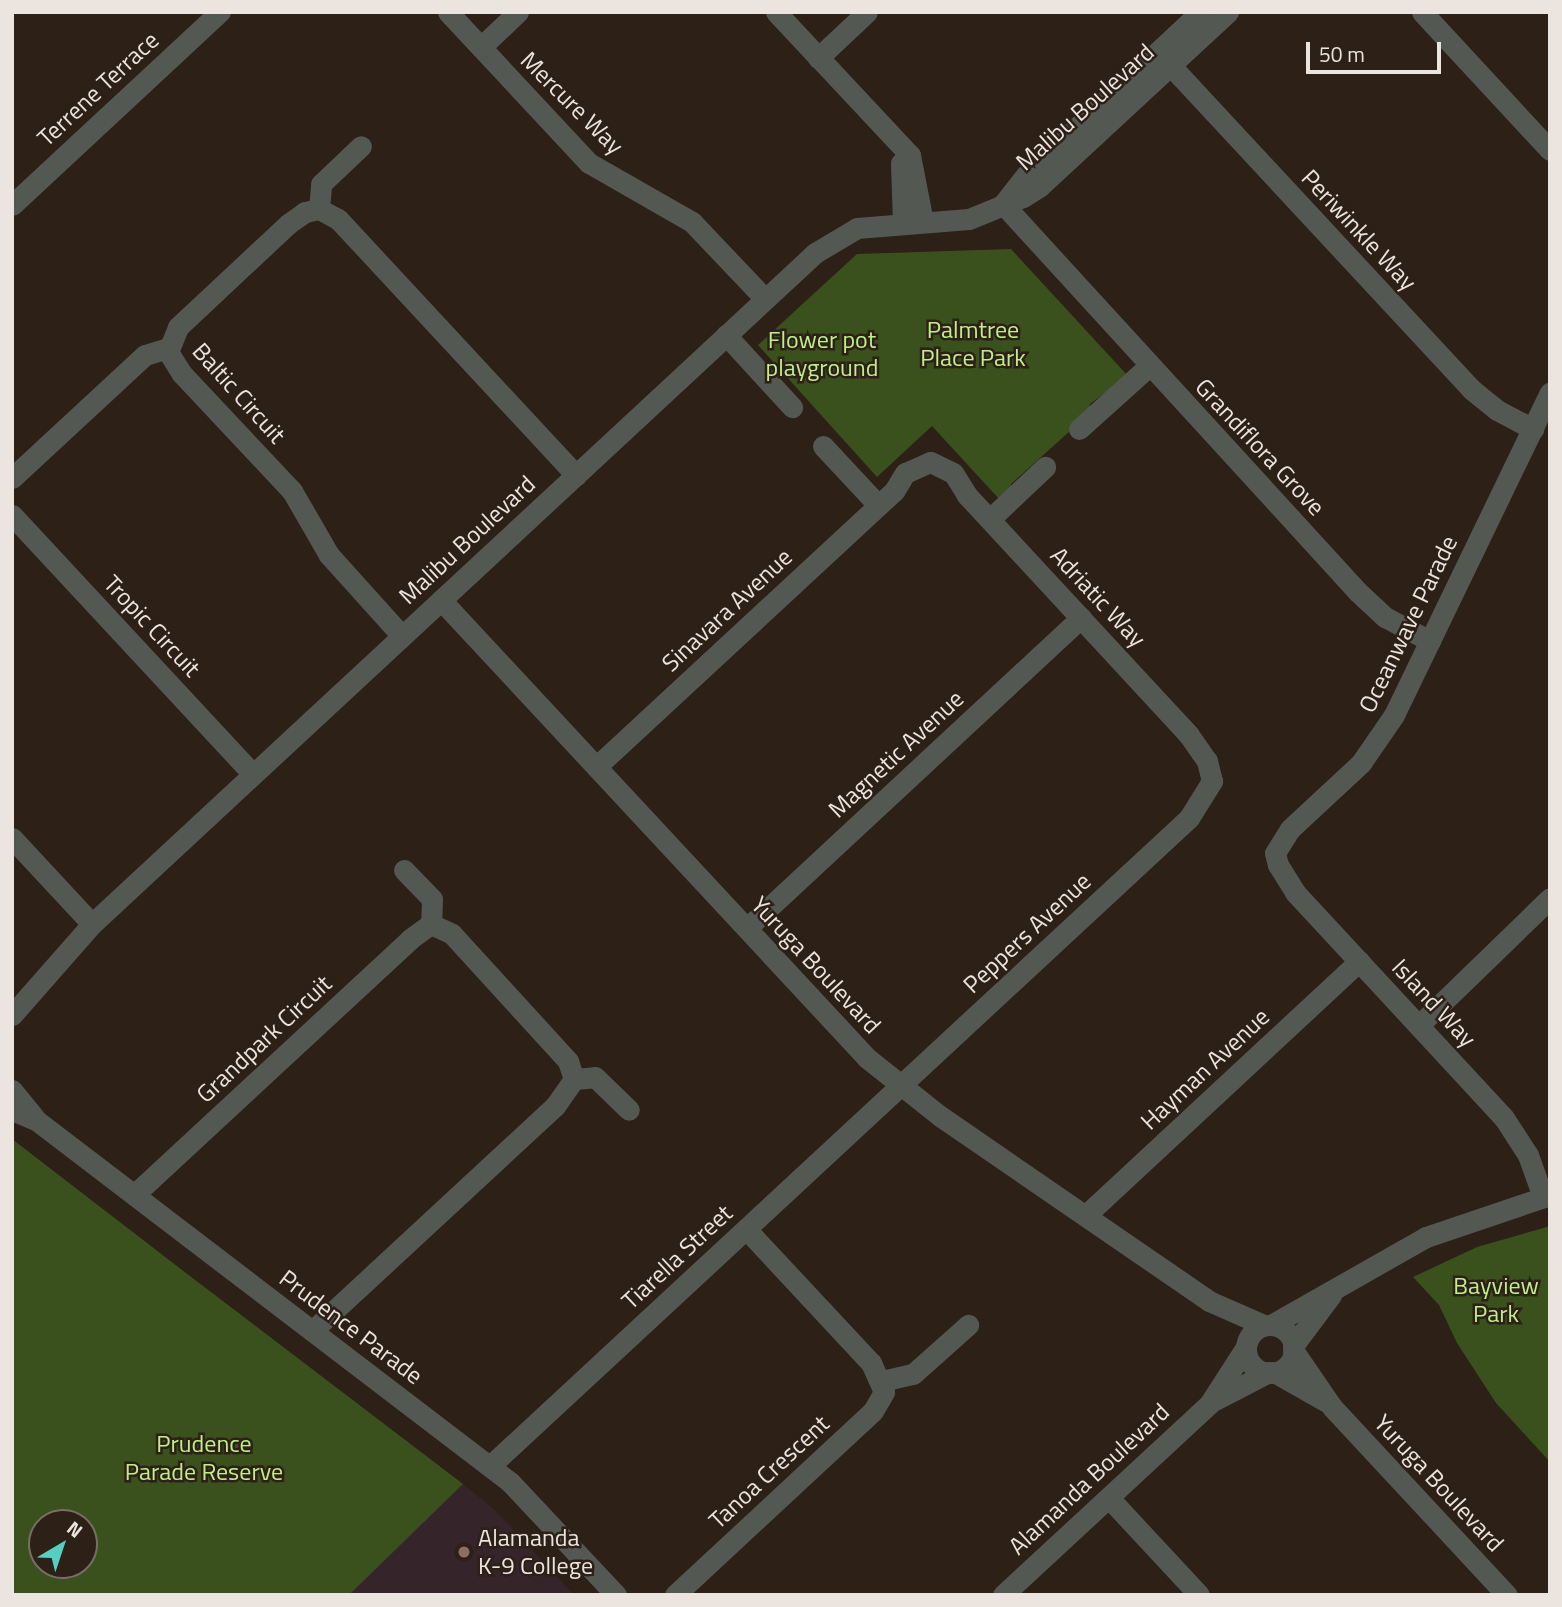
<!DOCTYPE html>
<html>
<head>
<meta charset="utf-8">
<style>
  body { margin:0 }
  #map { position:relative; width:1562px; height:1607px; overflow:hidden; background:#2c2017; font-family:"Titillium Web",sans-serif }
  div>[style] { position:absolute }
  [style*='--x'] { left:calc(var(--x)*1px); top:calc(var(--y)*1px); width:calc(var(--w)*1px); rotate:calc(var(--a)*1deg) }
  .education>* { inset:0; background:#36242b }
  .green>* { inset:0; background:#3a511d }
  .minor>* { height:21px; margin:-10.5px; padding:0 10.5px; transform-origin:10.5px; border-radius:10.5px; background:#545852 }
  .minor>.ring { margin:-10.5px; padding:0; box-sizing:content-box; background:none; border:21px solid #545852; border-radius:50% }
  .dots>* { width:19px; height:19px; translate:-50% -50%; box-sizing:border-box; border:4px solid #2c2017; border-radius:50% }
  span { translate:-50% -50%; white-space:nowrap; text-align:center; line-height:1.15; -webkit-text-stroke:5px #2c2017; paint-order:stroke }
  .street-label { font-size:24px; color:#ece4de }
  .park-label { font-size:24px; color:#bfee8a }
  .poi-label { font-size:24px; color:#ece4de }
  .left { translate:0 -50%; text-align:left }
  .frame { position:absolute; inset:0; border:14px solid #ece4de; pointer-events:none }
  .north { position:absolute; left:28px; top:1509px; width:70px; height:70px; box-sizing:border-box; background:#2c2017; border:2px solid #796e67; border-radius:50%; rotate:39deg; font-size:19px; font-weight:700; line-height:28px; text-align:center; color:#ece4de }
  .north::after { content:''; display:block; margin:auto; width:24px; height:32px; background:#57cec2; clip-path:polygon(50% 0,100% 100%,50% 72%,0 100%) }
  .scale { position:absolute; left:1306px; top:42px; width:135px; height:32px; box-sizing:border-box; border:4px solid #ece4de; border-top:0; padding-left:9px; font-size:21px; line-height:24px; white-space:nowrap; color:#ece4de; -webkit-text-stroke:5px #2c2017; paint-order:stroke }
</style>
</head>
<body>
<div id="map">
  <div class="education">
    <div style="clip-path:polygon(463px 1484px,494px 1509px,574px 1595px,349px 1595px)"></div>
  </div>
  <div class="green">
    <div style="clip-path:polygon(1011px 249px,1128px 376px,1090px 404px,1089px 414px,1011px 484px,1011px 491px,1000px 500px,932px 426px,877px 477px,758px 345px,857px 254px)"></div>
    <div style="clip-path:polygon(evenodd,12px 1139px,186px 1273px,463px 1484px,349px 1595px,12px 1595px,12px 1139px,84px 1523px,84px 1565px,42px 1565px,42px 1523px,84px 1523px)"></div>
    <div style="clip-path:polygon(1550px 1226px,1550px 1462px,1496px 1403px,1457px 1343px,1439px 1305px,1413px 1277px,1477px 1247px)"></div>
  </div>
  <div class="minor">
    <div style="--x:448;--y:12;--w:207;--a:47"></div>
    <div style="--x:589;--y:163;--w:119;--a:29.8"></div>
    <div style="--x:692;--y:222;--w:106;--a:46.5"></div>
    <div style="--x:776;--y:12;--w:196;--a:46.9"></div>
    <div style="--x:910;--y:155;--w:68;--a:79"></div>
    <div style="--x:1422;--y:12;--w:188;--a:47.2"></div>
    <div style="--x:481;--y:47;--w:51;--a:-43.4"></div>
    <div style="--x:1158;--y:52;--w:460;--a:47.1"></div>
    <div style="--x:1471;--y:389;--w:33;--a:39"></div>
    <div style="--x:1497;--y:410;--w:41;--a:27.8"></div>
    <div style="--x:818;--y:58;--w:67;--a:-43.2"></div>
    <div style="--x:901;--y:163;--w:60;--a:88.1"></div>
    <div style="--x:1004;--y:203;--w:37;--a:-52"></div>
    <div style="--x:1027;--y:174;--w:237;--a:-43.1"></div>
    <div style="--x:1003;--y:204;--w:526;--a:47.54"></div>
    <div style="--x:1358;--y:592;--w:37;--a:43"></div>
    <div style="--x:1385;--y:617;--w:51;--a:28.1"></div>
    <div style="--x:12;--y:205;--w:284;--a:-42.9"></div>
    <div style="--x:319;--y:209;--w:25;--a:-85"></div>
    <div style="--x:321;--y:184;--w:55;--a:-43.5"></div>
    <div style="--x:726;--y:335;--w:98;--a:47.5"></div>
    <div style="--x:1079;--y:429;--w:94;--a:-42"></div>
    <div style="--x:823;--y:446;--w:81;--a:47"></div>
    <div style="--x:12;--y:478;--w:181;--a:-42.8"></div>
    <div style="--x:145;--y:355;--w:24;--a:-17"></div>
    <div style="--x:12;--y:515;--w:354;--a:47.1"></div>
    <div style="--x:990;--y:519;--w:76;--a:-43.4"></div>
    <div style="--x:441;--y:600;--w:625;--a:47.07"></div>
    <div style="--x:867;--y:1058;--w:93;--a:38.5"></div>
    <div style="--x:940;--y:1116;--w:326;--a:34.5"></div>
    <div style="--x:1209;--y:1301;--w:60;--a:23.6"></div>
    <div style="--x:402;--y:636;--w:109;--a:-132"></div>
    <div style="--x:329;--y:555;--w:74;--a:-120"></div>
    <div style="--x:292;--y:491;--w:161;--a:-133.2"></div>
    <div style="--x:182;--y:374;--w:26;--a:-122"></div>
    <div style="--x:168;--y:352;--w:27;--a:-68"></div>
    <div style="--x:178;--y:327;--w:151;--a:-43.1"></div>
    <div style="--x:288;--y:224;--w:21;--a:-35"></div>
    <div style="--x:305;--y:212;--w:14;--a:-12"></div>
    <div style="--x:319;--y:209;--w:21;--a:28"></div>
    <div style="--x:338;--y:219;--w:350;--a:47.1"></div>
    <div style="--x:12;--y:838;--w:117;--a:47.1"></div>
    <div style="--x:404;--y:870;--w:40;--a:46"></div>
    <div style="--x:432;--y:899;--w:25;--a:92"></div>
    <div style="--x:747;--y:928;--w:456;--a:-42.9"></div>
    <div style="--x:12;--y:1015;--w:121;--a:-48.7"></div>
    <div style="--x:92;--y:924;--w:986;--a:-42.86"></div>
    <div style="--x:815;--y:253;--w:49;--a:-30.8"></div>
    <div style="--x:857;--y:228;--w:112;--a:-4.6"></div>
    <div style="--x:969;--y:219;--w:58;--a:-22.2"></div>
    <div style="--x:1023;--y:197;--w:19;--a:-32"></div>
    <div style="--x:1039;--y:187;--w:258;--a:-42.8"></div>
    <div style="--x:1419;--y:1025;--w:182;--a:-44.1"></div>
    <div style="--x:574;--y:1079;--w:21;--a:-5"></div>
    <div style="--x:595;--y:1077;--w:47;--a:44.1"></div>
    <div style="--x:12;--y:1090;--w:36;--a:51"></div>
    <div style="--x:12;--y:1110;--w:26;--a:23"></div>
    <div style="--x:36;--y:1120;--w:596;--a:37.37"></div>
    <div style="--x:510;--y:1482;--w:155;--a:46.8"></div>
    <div style="--x:135;--y:1194;--w:375;--a:-42.8"></div>
    <div style="--x:410;--y:939;--w:26;--a:-36"></div>
    <div style="--x:431;--y:924;--w:23;--a:25"></div>
    <div style="--x:452;--y:934;--w:172;--a:47.6"></div>
    <div style="--x:568;--y:1061;--w:19;--a:72"></div>
    <div style="--x:574;--y:1079;--w:33;--a:125"></div>
    <div style="--x:555;--y:1106;--w:331;--a:137.2"></div>
    <div style="--x:1543;--y:1197;--w:45;--a:-109.7"></div>
    <div style="--x:1528;--y:1155;--w:44;--a:-123"></div>
    <div style="--x:1504;--y:1118;--w:308;--a:-132.8"></div>
    <div style="--x:1295;--y:892;--w:32;--a:-122"></div>
    <div style="--x:1278;--y:865;--w:12;--a:-104"></div>
    <div style="--x:1275;--y:853;--w:28;--a:-58"></div>
    <div style="--x:1290;--y:829;--w:97;--a:-42.9"></div>
    <div style="--x:1361;--y:763;--w:58;--a:-55.5"></div>
    <div style="--x:1394;--y:715;--w:358;--a:-64.2"></div>
    <div style="--x:1086;--y:1215;--w:373;--a:-42.9"></div>
    <div style="--x:1271;--y:1325;--w:178;--a:-29.6"></div>
    <div style="--x:1426;--y:1237;--w:131;--a:-18.7"></div>
    <div class="ring" style="left:1246px;top:1325px;width:27px;height:27px"></div>
    <div style="--x:1293;--y:1346;--w:64;--a:-53.3"></div>
    <div style="--x:1293;--y:1350;--w:69;--a:55.6"></div>
    <div style="--x:1332;--y:1407;--w:257;--a:47.1"></div>
    <div style="--x:1274;--y:1372;--w:59;--a:29.6"></div>
    <div style="--x:882;--y:1381;--w:32;--a:-13"></div>
    <div style="--x:913;--y:1374;--w:74;--a:-41.7"></div>
    <div style="--x:1215;--y:1400;--w:61;--a:-27.4"></div>
    <div style="--x:490;--y:1466;--w:953;--a:-42.83"></div>
    <div style="--x:1189;--y:818;--w:44;--a:-58.1"></div>
    <div style="--x:1212;--y:781;--w:21;--a:-104"></div>
    <div style="--x:1207;--y:761;--w:32;--a:-125"></div>
    <div style="--x:1189;--y:735;--w:327;--a:-132.8"></div>
    <div style="--x:967;--y:495;--w:26;--a:-122"></div>
    <div style="--x:953;--y:473;--w:25;--a:-154"></div>
    <div style="--x:930;--y:462;--w:27;--a:156"></div>
    <div style="--x:905;--y:473;--w:21;--a:121"></div>
    <div style="--x:894;--y:491;--w:406;--a:137.2"></div>
    <div style="--x:1109;--y:1498;--w:132;--a:47.1"></div>
    <div style="--x:675;--y:1595;--w:270;--a:-42.9"></div>
    <div style="--x:873;--y:1411;--w:22;--a:-60"></div>
    <div style="--x:884;--y:1392;--w:32;--a:-114"></div>
    <div style="--x:871;--y:1363;--w:183;--a:-133"></div>
    <div style="--x:1003;--y:1595;--w:282;--a:-42.8"></div>
    <div style="--x:1210;--y:1403;--w:67;--a:-57.3"></div>
  </div>
  <div class="dots">
    <div style="left:464px;top:1552px;background:#8d6e63"></div>
  </div>
  <div class="street-label">
    <span style="left:98px;top:89px;rotate:-43deg">Terrene Terrace</span>
    <span style="left:572px;top:103px;rotate:45deg">Mercure Way</span>
    <span style="left:1085px;top:107px;rotate:-42deg">Malibu Boulevard</span>
    <span style="left:1359px;top:230px;rotate:47deg">Periwinkle Way</span>
    <span style="left:239px;top:393px;rotate:48deg">Baltic Circuit</span>
    <span style="left:1260px;top:447px;rotate:47deg">Grandiflora Grove</span>
    <span style="left:467px;top:540px;rotate:-43deg">Malibu Boulevard</span>
    <span style="left:1098px;top:597px;rotate:47deg">Adriatic Way</span>
    <span style="left:727px;top:610px;rotate:-43deg">Sinavara Avenue</span>
    <span style="left:1408px;top:624px;rotate:-64deg">Oceanwave Parade</span>
    <span style="left:152px;top:626px;rotate:47deg">Tropic Circuit</span>
    <span style="left:896px;top:754px;rotate:-43deg">Magnetic Avenue</span>
    <span style="left:1027px;top:933px;rotate:-43deg">Peppers Avenue</span>
    <span style="left:816px;top:965px;rotate:47deg">Yuruga Boulevard</span>
    <span style="left:1434px;top:1003px;rotate:47deg">Island Way</span>
    <span style="left:264px;top:1039px;rotate:-43deg">Grandpark Circuit</span>
    <span style="left:1205px;top:1069px;rotate:-43deg">Hayman Avenue</span>
    <span style="left:677px;top:1257px;rotate:-43deg">Tiarella Street</span>
    <span style="left:351px;top:1327px;rotate:37deg">Prudence Parade</span>
    <span style="left:769px;top:1472px;rotate:-43deg">Tanoa Crescent</span>
    <span style="left:1089px;top:1479px;rotate:-43deg">Alamanda Boulevard</span>
    <span style="left:1439px;top:1483px;rotate:47deg">Yuruga Boulevard</span>
  </div>
  <div class="park-label">
    <span style="left:973px;top:344px">Palmtree<br>Place Park</span>
    <span style="left:822px;top:354px">Flower pot<br>playground</span>
    <span style="left:1496px;top:1300px">Bayview<br>Park</span>
    <span style="left:204px;top:1458px">Prudence<br>Parade Reserve</span>
  </div>
  <div class="poi-label">
    <span class="left" style="left:478px;top:1552px">Alamanda<br>K-9 College</span>
  </div>
  <div class="frame"></div>
  <div class="north">N</div>
  <div class="scale">50 m</div>
</div>
</body>
</html>
